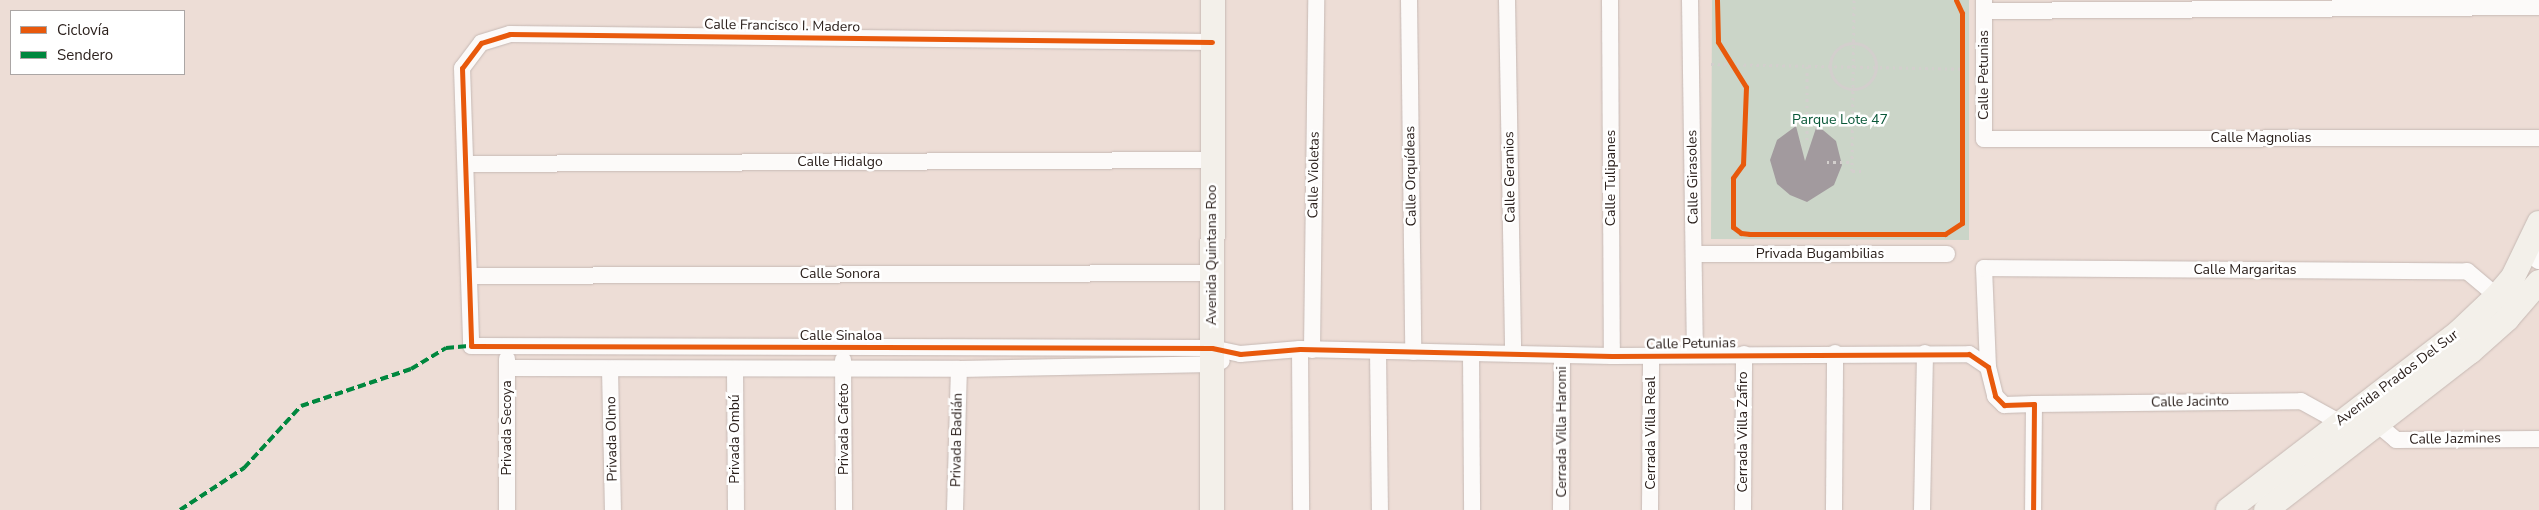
<!DOCTYPE html>
<html>
<head>
<meta charset="utf-8">
<style>
  body { margin:0 }
  #map { position:relative; width:2539px; height:510px; overflow:hidden; background:#edddd6; font-family:"Nunito Sans",sans-serif }
  div>[style] { position:absolute }
  [style*='--x'] { left:calc(var(--x)*1px); top:calc(var(--y)*1px); width:calc(var(--w)*1px); rotate:calc(var(--a)*1deg) }
  .green>* { inset:0; background:#cbd5c8 }
  .building>* { inset:0; background:#a29a9e }
  .path>* { height:3px; margin-top:-1.5px; transform-origin:0; background:repeating-linear-gradient(90deg,#d3cfcd 0 2.5px,transparent 0 6.5px) }
  .path>.ring { margin:-1.5px; padding:0; box-sizing:content-box; background:none; border:3px solid #d3cfcd; border-radius:50% }
  .roads { filter:drop-shadow(0 0 1px #c6b9b4) drop-shadow(0 0 1px #c6b9b4) }
  .minor>* { height:16px; margin:-8px; padding:0 8px; transform-origin:8px; border-radius:8px; background:#fcfaf9 }
  .tertiary>* { height:20px; margin:-10px; padding:0 10px; transform-origin:10px; border-radius:10px; background:#fcfaf9 }
  .secondary>* { height:24px; margin:-12px; padding:0 12px; transform-origin:12px; border-radius:12px; background:#f3f0ea }
  .quiet>* { height:4px; margin-top:-2px; transform-origin:0; background:repeating-linear-gradient(90deg,#00873e 0 8px,transparent 0 12px) }
  .cycleway>* { height:5px; margin:-2.5px; padding:0 2.5px; transform-origin:2.5px; border-radius:2.5px; background:#e8590c }
  span { translate:-50% -50%; white-space:nowrap; text-align:center; line-height:1.15; -webkit-text-stroke:5px #fff; paint-order:stroke }
  .street-label { font-size:14px; color:#2c211d }
  .park-label { font-size:14px; color:#0a5839 }
  .legend { position:absolute; left:10px; top:10px; width:175px; height:65px; box-sizing:border-box; background:#fff; border:1px solid #aba6a5; margin:0; padding:6px 9px; list-style:none; font-size:15px; color:#2c211d }
  .legend li { display:flex; align-items:center; gap:10px; height:25px }
  .legend b { width:25px; border:1px solid #aba6a5 }
</style>
</head>
<body>
<div id="map">
  <div class="green">
    <div style="clip-path:polygon(1712px 0,1969px 0,1969px 240px,1711px 239px)"></div>
  </div>
  <div class="building">
    <div style="clip-path:polygon(1817px 125px,1836px 141px,1842px 165px,1834px 185px,1807px 202px,1790px 195px,1777px 184px,1770px 160px,1777px 140px,1796px 126px,1805px 161px)"></div>
  </div>
  <div class="path">
    <div style="--x:1854;--y:0;--w:171;--a:90.7"></div>
    <div style="--x:1852;--y:171;--w:10;--a:0"></div>
    <div class="ring" style="left:1830px;top:43px;width:43px;height:43px"></div>
    <div style="--x:1711;--y:64;--w:251;--a:1.1"></div>
    <div style="--x:1807;--y:140;--w:74;--a:-90"></div>
    <div style="--x:1827;--y:162;--w:25;--a:0"></div>
  </div>
  <div class="roads">
    <div class="minor">
      <div style="--x:1409;--y:0;--w:352;--a:89.3"></div>
      <div style="--x:1507;--y:0;--w:354;--a:89"></div>
      <div style="--x:1610;--y:0;--w:356;--a:89.7"></div>
      <div style="--x:1690;--y:0;--w:355;--a:89.2"></div>
      <div style="--x:1984;--y:0;--w:139;--a:90"></div>
      <div style="--x:1984;--y:139;--w:555;--a:-0.1"></div>
      <div style="--x:1984;--y:11;--w:555;--a:-0.41"></div>
      <div style="--x:1212;--y:42;--w:702;--a:-179.35"></div>
      <div style="--x:510;--y:34;--w:30;--a:163"></div>
      <div style="--x:481;--y:43;--w:31;--a:127"></div>
      <div style="--x:462;--y:68;--w:278;--a:88.1"></div>
      <div style="--x:471;--y:346;--w:741;--a:0.15"></div>
      <div style="--x:1212;--y:348;--w:29;--a:12"></div>
      <div style="--x:1240;--y:354;--w:60;--a:-4.8"></div>
      <div style="--x:1300;--y:349;--w:312;--a:1.3"></div>
      <div style="--x:1612;--y:356;--w:357;--a:-0.3"></div>
      <div style="--x:1969;--y:354;--w:23;--a:34"></div>
      <div style="--x:1988;--y:367;--w:30;--a:76"></div>
      <div style="--x:1995;--y:396;--w:13;--a:45"></div>
      <div style="--x:2004;--y:405;--w:30;--a:-2"></div>
      <div style="--x:2034;--y:404;--w:106;--a:90.5"></div>
      <div style="--x:467;--y:164;--w:745;--a:-0.31"></div>
      <div style="--x:1694;--y:254;--w:253;--a:0"></div>
      <div style="--x:469;--y:276;--w:743;--a:-0.23"></div>
      <div style="--x:1300;--y:349;--w:161;--a:89.6"></div>
      <div style="--x:1312;--y:350;--w:350;--a:-89.3"></div>
      <div style="--x:1378;--y:351;--w:159;--a:89.3"></div>
      <div style="--x:1471;--y:353;--w:157;--a:89.6"></div>
      <div style="--x:843;--y:360;--w:150;--a:89.6"></div>
      <div style="--x:1988;--y:367;--w:99;--a:-92.3"></div>
      <div style="--x:1984;--y:268;--w:483;--a:0.4"></div>
      <div style="--x:2467;--y:271;--w:39;--a:40"></div>
      <div style="--x:508;--y:368;--w:451;--a:0.1"></div>
      <div style="--x:959;--y:369;--w:254;--a:-1.1"></div>
      <div style="--x:1213;--y:364;--w:9;--a:-18"></div>
      <div style="--x:610;--y:369;--w:141;--a:88.8"></div>
      <div style="--x:735;--y:369;--w:141;--a:89.6"></div>
      <div style="--x:2034;--y:404;--w:267;--a:-0.6"></div>
      <div style="--x:2301;--y:401;--w:43;--a:28.9"></div>
      <div style="--x:2376;--y:423;--w:26;--a:40"></div>
      <div style="--x:2396;--y:440;--w:143;--a:-0.4"></div>
      <div style="--x:507;--y:510;--w:151;--a:-90"></div>
      <div style="--x:955;--y:510;--w:141;--a:-88.4"></div>
      <div style="--x:1561;--y:510;--w:155;--a:-89.6"></div>
      <div style="--x:1650;--y:510;--w:155;--a:-89.6"></div>
      <div style="--x:1743;--y:510;--w:156;--a:-89.6"></div>
      <div style="--x:1834;--y:510;--w:157;--a:-89.6"></div>
      <div style="--x:1922;--y:510;--w:157;--a:-88.9"></div>
    </div>
    <div class="tertiary">
      <div style="--x:2528;--y:251;--w:14;--a:36"></div>
    </div>
    <div class="secondary">
      <div style="--x:1212;--y:510;--w:510;--a:-89.89"></div>
      <div style="--x:2228;--y:510;--w:292;--a:-37.6"></div>
      <div style="--x:2459;--y:332;--w:52;--a:-43.5"></div>
      <div style="--x:2497;--y:296;--w:25;--a:-50"></div>
      <div style="--x:2513;--y:277;--w:60;--a:-64.3"></div>
      <div style="--x:2266;--y:510;--w:258;--a:-37.8"></div>
      <div style="--x:2470;--y:352;--w:50;--a:-41.7"></div>
      <div style="--x:2507;--y:319;--w:49;--a:-49.1"></div>
    </div>
  </div>
  <div class="quiet">
    <div style="--x:180;--y:510;--w:77;--a:-33.3"></div>
    <div style="--x:244;--y:468;--w:84;--a:-47.4"></div>
    <div style="--x:301;--y:406;--w:116;--a:-18.6"></div>
    <div style="--x:411;--y:369;--w:41;--a:-31"></div>
    <div style="--x:446;--y:348;--w:25;--a:-5"></div>
  </div>
  <div class="cycleway">
    <div style="--x:1717;--y:0;--w:42;--a:88.6"></div>
    <div style="--x:1718;--y:42;--w:53;--a:58.1"></div>
    <div style="--x:1746;--y:87;--w:77;--a:92.2"></div>
    <div style="--x:1743;--y:164;--w:17;--a:126"></div>
    <div style="--x:1733;--y:178;--w:49;--a:90"></div>
    <div style="--x:1733;--y:227;--w:10;--a:37"></div>
    <div style="--x:1741;--y:233;--w:9;--a:6"></div>
    <div style="--x:1750;--y:234;--w:195;--a:0"></div>
    <div style="--x:1945;--y:234;--w:20;--a:-33"></div>
    <div style="--x:1962;--y:223;--w:210;--a:-90"></div>
    <div style="--x:1962;--y:13;--w:14;--a:-115"></div>
    <div style="--x:1212;--y:42;--w:702;--a:-179.35"></div>
    <div style="--x:510;--y:34;--w:30;--a:163"></div>
    <div style="--x:481;--y:43;--w:31;--a:127"></div>
    <div style="--x:462;--y:68;--w:278;--a:88.1"></div>
    <div style="--x:471;--y:346;--w:741;--a:0.15"></div>
    <div style="--x:1212;--y:348;--w:29;--a:12"></div>
    <div style="--x:1240;--y:354;--w:60;--a:-4.8"></div>
    <div style="--x:1300;--y:349;--w:312;--a:1.3"></div>
    <div style="--x:1612;--y:356;--w:357;--a:-0.3"></div>
    <div style="--x:1969;--y:354;--w:23;--a:34"></div>
    <div style="--x:1988;--y:367;--w:30;--a:76"></div>
    <div style="--x:1995;--y:396;--w:13;--a:45"></div>
    <div style="--x:2004;--y:405;--w:30;--a:-2"></div>
    <div style="--x:2034;--y:404;--w:106;--a:90.5"></div>
  </div>
  <div class="street-label">
    <span style="left:782px;top:26px;rotate:1deg">Calle Francisco I. Madero</span>
    <span style="left:1984px;top:75px;rotate:-90deg">Calle Petunias</span>
    <span style="left:2261px;top:138px">Calle Magnolias</span>
    <span style="left:840px;top:162px">Calle Hidalgo</span>
    <span style="left:1314px;top:175px;rotate:-89deg">Calle Violetas</span>
    <span style="left:1411px;top:176px;rotate:-91deg">Calle Orquídeas</span>
    <span style="left:1510px;top:177px;rotate:-91deg">Calle Geranios</span>
    <span style="left:1693px;top:177px;rotate:-91deg">Calle Girasoles</span>
    <span style="left:1611px;top:178px;rotate:-90deg">Calle Tulipanes</span>
    <span style="left:1820px;top:254px">Privada Bugambilias</span>
    <span style="left:1212px;top:255px;rotate:-90deg">Avenida Quintana Roo</span>
    <span style="left:2245px;top:270px">Calle Margaritas</span>
    <span style="left:840px;top:274px">Calle Sonora</span>
    <span style="left:841px;top:336px">Calle Sinaloa</span>
    <span style="left:1691px;top:344px;rotate:-1deg">Calle Petunias</span>
    <span style="left:2397px;top:378px;rotate:-37deg">Avenida Prados Del Sur</span>
    <span style="left:2190px;top:402px;rotate:-1deg">Calle Jacinto</span>
    <span style="left:507px;top:428px;rotate:-90deg">Privada Secoya</span>
    <span style="left:844px;top:429px;rotate:-90deg">Privada Cafeto</span>
    <span style="left:1562px;top:432px;rotate:-90deg">Cerrada Villa Haromi</span>
    <span style="left:1743px;top:432px;rotate:-90deg">Cerrada Villa Zafiro</span>
    <span style="left:1651px;top:433px;rotate:-90deg">Cerrada Villa Real</span>
    <span style="left:612px;top:439px;rotate:-91deg">Privada Olmo</span>
    <span style="left:735px;top:439px;rotate:-90deg">Privada Ombú</span>
    <span style="left:2455px;top:439px;rotate:-1deg">Calle Jazmines</span>
    <span style="left:957px;top:440px;rotate:-89deg">Privada Badián</span>
  </div>
  <div class="park-label">
    <span style="left:1840px;top:120px">Parque Lote 47</span>
  </div>
  <ul class="legend">
  <li><b style="height:6px;background:#e8590c"></b>Ciclovía</li>
  <li><b style="height:6px;background:#00873e"></b>Sendero</li>
  </ul>
</div>
</body>
</html>
